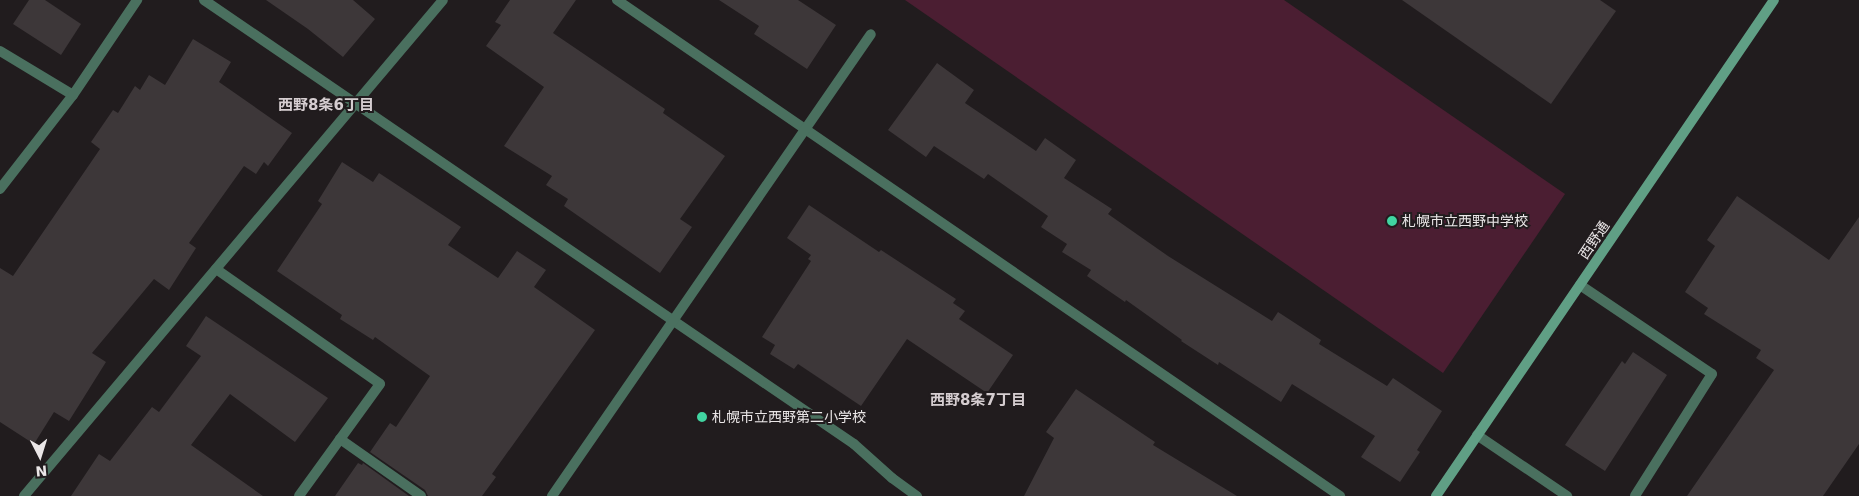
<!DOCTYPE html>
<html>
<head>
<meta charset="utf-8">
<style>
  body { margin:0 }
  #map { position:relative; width:1859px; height:496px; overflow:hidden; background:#211c1e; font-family:"DejaVu Sans","Noto Sans JP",sans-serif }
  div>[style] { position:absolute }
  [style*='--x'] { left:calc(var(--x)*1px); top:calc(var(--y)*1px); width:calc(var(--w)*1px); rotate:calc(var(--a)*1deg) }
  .green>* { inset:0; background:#4b1e32 }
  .building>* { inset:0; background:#3d3739 }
  .lane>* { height:10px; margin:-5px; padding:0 5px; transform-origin:5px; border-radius:5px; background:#4a705f }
  .street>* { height:10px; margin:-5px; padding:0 5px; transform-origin:5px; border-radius:5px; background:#4a705f }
  .secondary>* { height:10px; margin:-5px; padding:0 5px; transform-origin:5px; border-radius:5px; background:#609f85 }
  .dots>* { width:14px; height:14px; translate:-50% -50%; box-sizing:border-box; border:2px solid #211c1e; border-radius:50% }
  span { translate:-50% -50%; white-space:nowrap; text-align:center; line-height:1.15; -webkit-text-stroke:4px #211c1e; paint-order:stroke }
  .poi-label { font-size:14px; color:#eae6e7 }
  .left { translate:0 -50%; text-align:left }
  .street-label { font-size:14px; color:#eae6e7 }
  .neighbourhood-label { font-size:15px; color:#d5cdd0; font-weight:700 }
  .north { position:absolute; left:15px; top:431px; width:50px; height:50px; -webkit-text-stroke:4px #211c1e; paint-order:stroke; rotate:175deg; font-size:14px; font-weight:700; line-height:20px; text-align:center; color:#eae6e7 }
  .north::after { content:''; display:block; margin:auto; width:18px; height:22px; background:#eae6e7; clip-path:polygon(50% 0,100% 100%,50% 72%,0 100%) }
</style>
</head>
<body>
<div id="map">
  <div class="green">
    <div style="clip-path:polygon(905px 0,1284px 0,1565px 194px,1443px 373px)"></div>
  </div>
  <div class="building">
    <div style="clip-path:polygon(29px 0,45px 0,81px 24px,61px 55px,13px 24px)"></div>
    <div style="clip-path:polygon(266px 0,353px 0,375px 19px,343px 57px,308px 29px)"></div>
    <div style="clip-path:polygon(510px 0,576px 0,553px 33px,665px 109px,663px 113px,725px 156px,680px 219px,692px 227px,660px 273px,564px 206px,568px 199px,546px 185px,552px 176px,504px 146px,544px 87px,486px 46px,501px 25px,495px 22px)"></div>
    <div style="clip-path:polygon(719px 0,798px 0,836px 25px,807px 69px,754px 34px,759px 26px)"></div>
    <div style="clip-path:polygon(1402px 0,1600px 0,1616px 11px,1551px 104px)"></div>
    <div style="clip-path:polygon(193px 39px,231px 62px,219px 82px,292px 133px,268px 166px,264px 162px,256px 174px,244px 166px,189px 243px,196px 248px,169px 290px,154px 279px,92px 353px,106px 362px,69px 421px,54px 412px,34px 444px,0 422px,0 268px,13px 276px,100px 149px,91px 142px,113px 110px,118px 113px,135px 86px,140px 90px,149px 75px,165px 85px)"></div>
    <div style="clip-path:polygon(937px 63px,974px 90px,965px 103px,1036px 151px,1045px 138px,1076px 160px,1064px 178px,1112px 209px,1108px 214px,1168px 256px,1272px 321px,1278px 312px,1321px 340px,1319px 344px,1387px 386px,1393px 378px,1442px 411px,1417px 450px,1420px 452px,1400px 482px,1361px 457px,1375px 436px,1292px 384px,1281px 402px,1219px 362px,1218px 365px,1181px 341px,1182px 340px,1126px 300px,1125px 302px,1087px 276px,1091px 270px,1062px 252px,1067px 244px,1041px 227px,1048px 216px,988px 174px,984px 179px,934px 146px,926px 157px,888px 130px)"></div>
    <div style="clip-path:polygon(342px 162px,373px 182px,379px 173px,461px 227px,448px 245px,498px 278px,517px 251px,546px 270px,534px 287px,595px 330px,492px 474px,496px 477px,482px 496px,428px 496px,425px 490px,370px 452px,390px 423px,396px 427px,430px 376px,375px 337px,373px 340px,340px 319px,342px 315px,277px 271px,322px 204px,318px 201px)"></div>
    <div style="clip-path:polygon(1737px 196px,1829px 260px,1859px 217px,1859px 444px,1823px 496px,1687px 496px,1774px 370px,1756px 358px,1761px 350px,1704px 314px,1708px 308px,1685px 292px,1715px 246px,1707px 240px)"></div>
    <div style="clip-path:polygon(809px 205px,879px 252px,881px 250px,956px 299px,953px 303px,965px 311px,959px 319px,1013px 355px,987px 393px,907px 339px,861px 406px,798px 364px,794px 369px,770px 354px,775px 345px,762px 337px,811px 261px,808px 259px,811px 255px,787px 238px)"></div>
    <div style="clip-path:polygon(206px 316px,328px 398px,295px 442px,230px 394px,191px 445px,263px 496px,71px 496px,99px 454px,110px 461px,152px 407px,159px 412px,201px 356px,186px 346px)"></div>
    <div style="clip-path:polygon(1633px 352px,1667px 375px,1605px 471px,1565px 445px,1622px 361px,1625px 364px)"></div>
    <div style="clip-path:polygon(1076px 389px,1155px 442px,1153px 445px,1237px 496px,1024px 496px,1054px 438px,1046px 432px)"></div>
    <div style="clip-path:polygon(358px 463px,362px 465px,363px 463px,409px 496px,335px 496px)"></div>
  </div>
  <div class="lane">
    <div style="--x:340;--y:439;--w:99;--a:35.1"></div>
  </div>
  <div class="street">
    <div style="--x:204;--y:0;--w:787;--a:34.34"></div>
    <div style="--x:854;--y:444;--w:51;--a:41.8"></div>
    <div style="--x:892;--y:478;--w:31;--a:36"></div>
    <div style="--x:617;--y:0;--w:877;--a:34.45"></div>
    <div style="--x:0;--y:51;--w:85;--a:31.1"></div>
    <div style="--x:0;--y:189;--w:119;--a:-52.2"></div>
    <div style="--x:73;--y:95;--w:115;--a:-56"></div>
    <div style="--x:216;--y:269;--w:200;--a:35"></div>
    <div style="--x:380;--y:384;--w:138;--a:125.9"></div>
    <div style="--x:1580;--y:285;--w:159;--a:34"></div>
    <div style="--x:1712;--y:374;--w:144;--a:122.3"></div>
    <div style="--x:1477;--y:435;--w:109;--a:34.1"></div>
    <div style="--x:24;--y:496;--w:649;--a:-49.81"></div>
    <div style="--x:552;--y:496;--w:561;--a:-55.38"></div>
  </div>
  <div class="secondary">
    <div style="--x:1436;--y:496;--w:600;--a:-55.73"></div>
  </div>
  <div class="dots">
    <div style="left:1392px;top:221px;background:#41d4a1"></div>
    <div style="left:702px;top:417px;background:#41d4a1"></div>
  </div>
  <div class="poi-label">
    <span class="left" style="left:1402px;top:221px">札幌市立西野中学校</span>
    <span class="left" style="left:712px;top:417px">札幌市立西野第二小学校</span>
  </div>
  <div class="street-label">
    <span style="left:1594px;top:240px;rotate:-56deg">西野通</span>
  </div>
  <div class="neighbourhood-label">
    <span style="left:326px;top:106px">西野8条6丁目</span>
    <span style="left:978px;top:401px">西野8条7丁目</span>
  </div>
  <div class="north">N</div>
</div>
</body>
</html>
